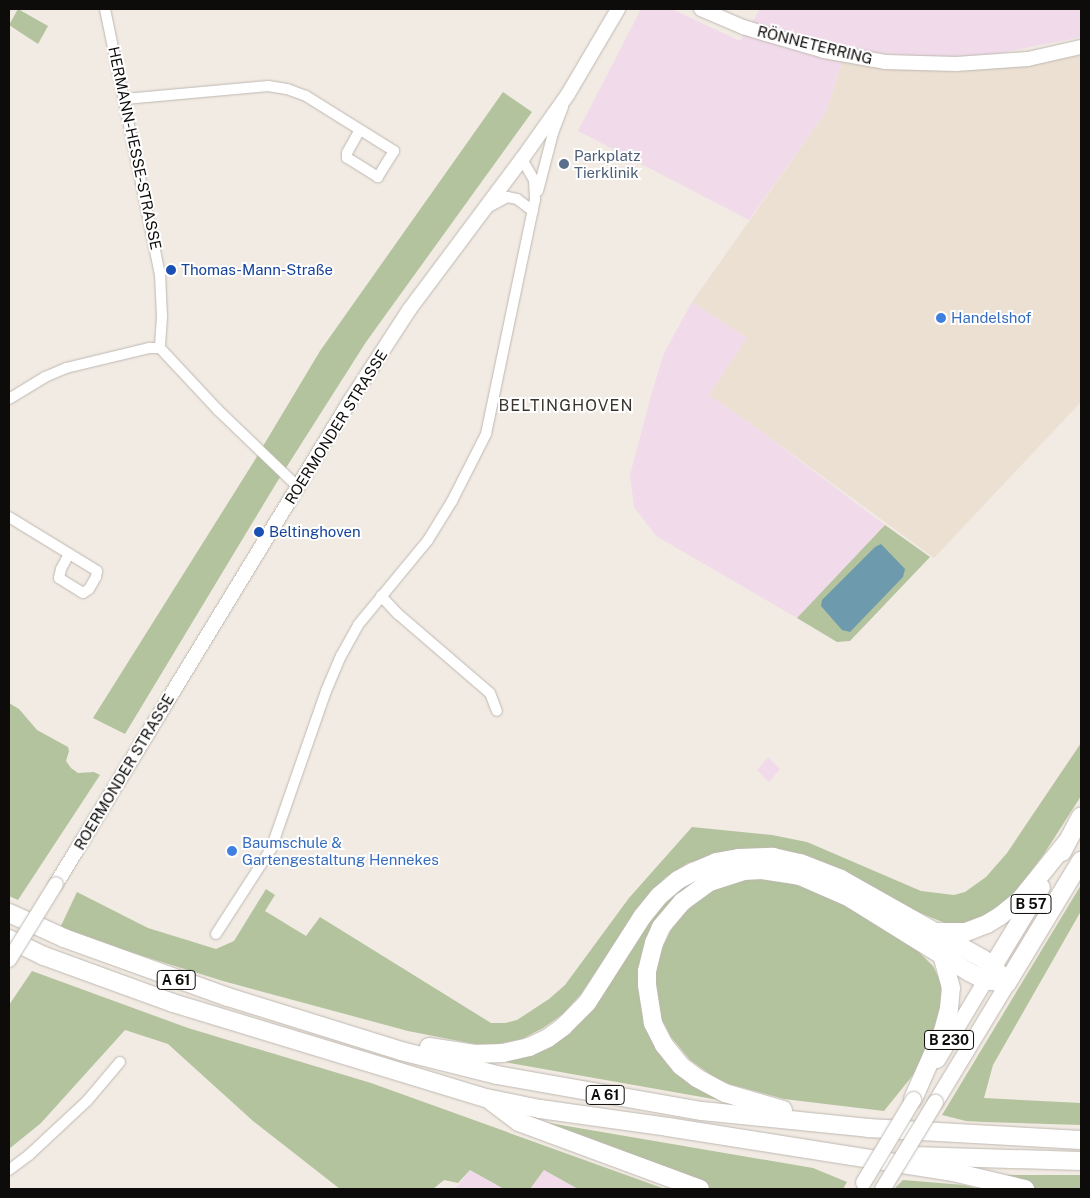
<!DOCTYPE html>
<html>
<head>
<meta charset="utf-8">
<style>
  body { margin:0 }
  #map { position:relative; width:1090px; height:1198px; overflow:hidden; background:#f2ebe4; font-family:"Public Sans",sans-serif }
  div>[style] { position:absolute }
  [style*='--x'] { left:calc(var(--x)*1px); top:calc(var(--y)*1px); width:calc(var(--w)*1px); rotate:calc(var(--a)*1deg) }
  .built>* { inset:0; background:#ece0d3 }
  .industrial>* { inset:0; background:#f1dbea }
  .green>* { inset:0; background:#b3c39d }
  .water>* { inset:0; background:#6e9aad }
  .roads { filter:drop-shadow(0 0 1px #beb8b1) drop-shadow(0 0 1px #beb8b1) }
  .street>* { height:10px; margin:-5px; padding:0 5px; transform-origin:5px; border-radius:5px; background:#fff }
  .secondary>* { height:14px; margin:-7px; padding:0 7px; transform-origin:7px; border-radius:7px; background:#fff }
  .primary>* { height:15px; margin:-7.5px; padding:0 7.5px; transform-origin:7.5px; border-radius:7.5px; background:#fff }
  .highway>* { height:18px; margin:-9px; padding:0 9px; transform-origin:9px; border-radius:9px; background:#fff }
  .bridges { filter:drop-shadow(0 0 1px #beb8b1) drop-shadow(0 0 1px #beb8b1) }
  .secondary-bridge>* { height:14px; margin:-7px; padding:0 7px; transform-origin:7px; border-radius:7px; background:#fff }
  .primary-bridge>* { height:15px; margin:-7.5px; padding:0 7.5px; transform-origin:7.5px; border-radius:7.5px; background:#fff }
  .dots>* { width:14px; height:14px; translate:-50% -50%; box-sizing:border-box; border:2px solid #fff; border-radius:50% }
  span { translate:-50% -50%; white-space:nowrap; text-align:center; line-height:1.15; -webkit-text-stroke:4px #fff; paint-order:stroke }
  .shield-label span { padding:1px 4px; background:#fff; border:1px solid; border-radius:4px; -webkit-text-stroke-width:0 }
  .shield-label { font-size:14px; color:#0e0c0a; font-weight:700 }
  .street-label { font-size:15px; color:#0e0c0a }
  .service-label { font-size:15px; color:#4e5e75 }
  .left { translate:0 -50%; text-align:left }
  .transit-label { font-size:15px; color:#164399 }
  .shop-label { font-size:15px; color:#366cbe }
  .neighbourhood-label { font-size:16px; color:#39342e; letter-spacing:1px }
  .frame { position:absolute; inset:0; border:10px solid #0e0c0a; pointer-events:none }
</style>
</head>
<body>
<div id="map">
  <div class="built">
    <div style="clip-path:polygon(846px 50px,959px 69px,1035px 64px,1081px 55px,1081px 402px,934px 558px,758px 429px,709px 395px,747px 338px,692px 302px,826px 112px)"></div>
  </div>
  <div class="industrial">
    <div style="clip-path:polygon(641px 9px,672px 9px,740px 41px,760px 9px,1081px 9px,1081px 37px,981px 57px,912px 56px,846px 50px,826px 112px,749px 220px,578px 131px)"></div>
    <div style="clip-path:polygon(692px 302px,747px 338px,709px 395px,758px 429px,885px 525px,797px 618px,656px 536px,634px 507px,630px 475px,652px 392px,664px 353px)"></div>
    <div style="clip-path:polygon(768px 757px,780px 769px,769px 782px,757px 770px)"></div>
    <div style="clip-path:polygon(470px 1170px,504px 1189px,455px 1189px)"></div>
    <div style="clip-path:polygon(544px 1170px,578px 1189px,530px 1189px)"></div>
  </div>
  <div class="green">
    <div style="clip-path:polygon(18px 9px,48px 26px,38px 44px,9px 25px)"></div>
    <div style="clip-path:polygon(503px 92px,532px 112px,366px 342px,277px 482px,125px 734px,93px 718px,253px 463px,320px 351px)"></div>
    <div style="clip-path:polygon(885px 525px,930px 557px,850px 641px,837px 642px,797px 618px)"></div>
    <div style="clip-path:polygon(9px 703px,19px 709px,37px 730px,68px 747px,69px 751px,66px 761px,71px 768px,78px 773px,94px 772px,100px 775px,18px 900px,9px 896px)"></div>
    <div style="clip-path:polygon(1081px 743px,1081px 796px,1044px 854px,1011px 898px,984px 918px,964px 926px,945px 923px,905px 907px,737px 850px,688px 863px,666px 877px,646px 898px,581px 994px,563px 1014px,543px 1028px,522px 1039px,498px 1044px,474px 1044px,408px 1031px,223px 981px,59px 930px,77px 892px,148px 928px,216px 949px,234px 941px,266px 889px,275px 895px,265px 911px,306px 936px,320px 917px,491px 1023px,505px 1023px,517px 1020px,549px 999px,565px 985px,629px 898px,692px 827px,772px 835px,807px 842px,921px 891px,954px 895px,965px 892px,986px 877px,1007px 853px)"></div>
    <div style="clip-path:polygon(724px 866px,698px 883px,639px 977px,640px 1001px,649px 1035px,667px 1064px,685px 1080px,730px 1102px,493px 1060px,537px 1049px,655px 911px,675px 892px,699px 876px)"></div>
    <div style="clip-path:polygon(752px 877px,784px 881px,818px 891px,842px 903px,919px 952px,933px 966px,944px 988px,945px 998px,936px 1029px,913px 1075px,884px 1111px,784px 1099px,721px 1082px,690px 1060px,671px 1037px,655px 1007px,656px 969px,662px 948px,676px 920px,703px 896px,726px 883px)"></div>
    <div style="clip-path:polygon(1081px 885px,1081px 911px,993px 1065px,984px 1098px,1081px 1103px,1081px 1125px,984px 1122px,966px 1121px,942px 1115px)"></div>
    <div style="clip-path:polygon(32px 971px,188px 1028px,371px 1083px,665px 1189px,578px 1189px,544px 1170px,530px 1189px,504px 1189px,470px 1170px,458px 1183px,444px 1180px,433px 1189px,340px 1189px,253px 1121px,168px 1044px,125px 1030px,41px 1123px,9px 1149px,9px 1005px)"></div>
    <div style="clip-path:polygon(526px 1119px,813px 1168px,847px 1182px,843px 1189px,709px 1189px)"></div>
    <div style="clip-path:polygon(995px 1175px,1081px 1175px,1081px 1189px,1036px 1189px)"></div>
    <div style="clip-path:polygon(903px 1180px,964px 1185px,980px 1189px,894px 1189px)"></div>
  </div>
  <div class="water">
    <div style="clip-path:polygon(881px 544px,905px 569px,903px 577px,850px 632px,842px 630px,821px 606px,822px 600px,875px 547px)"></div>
  </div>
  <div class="roads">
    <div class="street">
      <div style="--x:105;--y:9;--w:271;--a:78.3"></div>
      <div style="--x:160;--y:274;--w:43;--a:87.3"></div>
      <div style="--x:162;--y:317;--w:31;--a:94"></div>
      <div style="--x:125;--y:99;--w:144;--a:-5.2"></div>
      <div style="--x:268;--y:86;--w:19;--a:9"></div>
      <div style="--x:287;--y:89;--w:20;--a:20"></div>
      <div style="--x:306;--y:96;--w:104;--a:32"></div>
      <div style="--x:394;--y:151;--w:31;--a:122"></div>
      <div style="--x:378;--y:177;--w:36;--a:-148"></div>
      <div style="--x:347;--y:158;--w:5;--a:-90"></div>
      <div style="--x:347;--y:153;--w:26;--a:-61"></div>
      <div style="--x:538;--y:191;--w:60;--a:-75.5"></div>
      <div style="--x:553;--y:133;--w:28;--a:-69"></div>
      <div style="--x:489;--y:207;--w:21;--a:-29"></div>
      <div style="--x:507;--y:197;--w:10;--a:11"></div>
      <div style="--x:517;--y:199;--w:20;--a:37"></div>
      <div style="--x:9;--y:399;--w:42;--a:-31.4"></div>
      <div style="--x:45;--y:377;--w:23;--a:-23"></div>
      <div style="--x:66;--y:368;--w:85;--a:-13.5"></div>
      <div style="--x:149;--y:348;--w:11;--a:0"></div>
      <div style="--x:160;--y:348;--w:85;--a:46.9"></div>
      <div style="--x:218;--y:410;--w:111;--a:43.9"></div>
      <div style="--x:9;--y:517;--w:103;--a:31.5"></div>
      <div style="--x:97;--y:571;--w:6;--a:99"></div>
      <div style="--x:96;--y:577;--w:14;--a:120"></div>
      <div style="--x:89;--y:589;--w:7;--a:146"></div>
      <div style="--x:83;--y:593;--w:28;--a:-148"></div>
      <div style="--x:59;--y:578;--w:9;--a:-77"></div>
      <div style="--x:61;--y:569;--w:17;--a:-62"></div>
      <div style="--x:381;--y:596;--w:25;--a:47"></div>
      <div style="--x:398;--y:614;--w:121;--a:40.7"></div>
      <div style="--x:490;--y:693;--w:19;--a:69"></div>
      <div style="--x:216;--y:934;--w:101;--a:-57.1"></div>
      <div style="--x:271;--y:849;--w:167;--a:-70.8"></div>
      <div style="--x:326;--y:691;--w:38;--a:-67"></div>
      <div style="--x:341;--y:656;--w:35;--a:-61"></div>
      <div style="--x:358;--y:625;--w:110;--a:-50.5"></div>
      <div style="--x:428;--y:540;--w:46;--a:-58.4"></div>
      <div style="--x:452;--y:501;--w:75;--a:-63.1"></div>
      <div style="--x:486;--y:434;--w:240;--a:-78.2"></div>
      <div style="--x:535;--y:199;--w:19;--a:-93"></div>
      <div style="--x:534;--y:180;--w:24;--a:-120"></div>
      <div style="--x:9;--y:1170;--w:25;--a:-37"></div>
      <div style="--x:29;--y:1155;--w:79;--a:-43"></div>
      <div style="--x:87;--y:1101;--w:51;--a:-49.8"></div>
    </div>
    <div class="secondary">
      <div style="--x:701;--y:9;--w:46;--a:23.2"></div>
      <div style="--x:743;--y:27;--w:24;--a:17"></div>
      <div style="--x:766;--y:34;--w:60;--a:16.3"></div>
      <div style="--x:824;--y:51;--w:62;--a:10.2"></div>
      <div style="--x:885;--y:62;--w:71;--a:1.6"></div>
      <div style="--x:956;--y:64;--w:72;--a:-4"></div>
      <div style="--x:1028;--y:59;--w:54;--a:-12.8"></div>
      <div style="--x:56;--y:884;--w:565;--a:-58.67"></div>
      <div style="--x:350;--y:401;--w:108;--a:-57"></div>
      <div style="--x:409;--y:310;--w:189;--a:-53.2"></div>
      <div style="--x:522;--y:159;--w:80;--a:-54.7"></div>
      <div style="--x:568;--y:94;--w:99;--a:-59.5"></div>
    </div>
    <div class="primary">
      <div style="--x:937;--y:1060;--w:105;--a:-59"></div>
      <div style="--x:935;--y:1102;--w:139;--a:-58.8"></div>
    </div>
    <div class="highway">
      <div style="--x:1062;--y:852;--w:40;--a:-62"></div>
      <div style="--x:9;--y:913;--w:60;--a:24.4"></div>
      <div style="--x:64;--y:938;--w:174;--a:19.8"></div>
      <div style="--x:228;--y:997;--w:181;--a:17.3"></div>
      <div style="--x:401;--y:1051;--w:99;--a:14"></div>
      <div style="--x:497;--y:1075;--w:208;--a:10"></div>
      <div style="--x:702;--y:1111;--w:167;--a:5.8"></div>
      <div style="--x:868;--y:1128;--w:213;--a:3.2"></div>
      <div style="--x:937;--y:932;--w:29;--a:0"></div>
      <div style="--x:966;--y:932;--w:22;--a:-21"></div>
      <div style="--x:987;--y:924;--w:15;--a:-32"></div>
      <div style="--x:1000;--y:916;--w:26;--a:-39"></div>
      <div style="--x:1020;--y:900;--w:75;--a:-51"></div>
      <div style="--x:9;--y:939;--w:39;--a:26"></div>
      <div style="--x:44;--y:956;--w:137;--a:20"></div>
      <div style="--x:173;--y:1003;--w:327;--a:16.9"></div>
      <div style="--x:486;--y:1098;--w:55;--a:11.5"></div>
      <div style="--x:540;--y:1109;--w:129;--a:8"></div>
      <div style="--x:668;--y:1127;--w:289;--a:9"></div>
      <div style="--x:953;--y:1172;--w:74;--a:13.3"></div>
      <div style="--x:993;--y:966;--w:92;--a:-58.7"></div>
      <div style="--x:1007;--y:983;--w:143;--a:-58.8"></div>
      <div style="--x:429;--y:1047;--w:48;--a:8.5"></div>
      <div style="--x:476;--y:1054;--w:27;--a:-2"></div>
      <div style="--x:503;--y:1053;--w:27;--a:-13"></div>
      <div style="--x:529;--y:1047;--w:21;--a:-25"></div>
      <div style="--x:548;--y:1038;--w:19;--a:-36"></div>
      <div style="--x:563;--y:1027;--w:34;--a:-45"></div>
      <div style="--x:587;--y:1003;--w:102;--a:-57.4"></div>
      <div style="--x:642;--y:917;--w:27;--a:-51"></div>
      <div style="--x:659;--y:896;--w:25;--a:-40"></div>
      <div style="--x:678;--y:880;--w:17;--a:-28"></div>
      <div style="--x:693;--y:872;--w:25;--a:-23"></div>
      <div style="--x:716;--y:862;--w:23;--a:-10"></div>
      <div style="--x:739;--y:858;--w:34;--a:-2"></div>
      <div style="--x:773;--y:857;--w:28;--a:13"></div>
      <div style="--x:800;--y:863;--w:44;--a:21.3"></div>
      <div style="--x:841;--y:879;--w:163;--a:29.4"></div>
      <div style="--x:983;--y:959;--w:12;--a:35"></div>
      <div style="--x:993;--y:966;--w:22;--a:51"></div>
      <div style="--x:913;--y:1099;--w:74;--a:-66.2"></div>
      <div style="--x:943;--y:1031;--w:23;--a:-75"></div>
      <div style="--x:949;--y:1009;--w:21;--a:-85"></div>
      <div style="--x:951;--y:988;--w:35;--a:-105"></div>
      <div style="--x:491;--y:1101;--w:35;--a:37"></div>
      <div style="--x:519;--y:1122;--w:193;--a:20.3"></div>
      <div style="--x:783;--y:1110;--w:60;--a:-163.7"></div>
      <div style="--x:725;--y:1093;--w:32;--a:-152"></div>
      <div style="--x:697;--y:1078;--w:20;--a:-143"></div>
      <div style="--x:681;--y:1066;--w:27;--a:-129"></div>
      <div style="--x:664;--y:1045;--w:25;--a:-117"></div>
      <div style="--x:653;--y:1023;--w:39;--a:-99"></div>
      <div style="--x:647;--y:984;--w:13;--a:-90"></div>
      <div style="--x:647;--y:971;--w:29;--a:-76"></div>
      <div style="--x:654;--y:943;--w:17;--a:-66"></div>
      <div style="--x:661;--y:927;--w:33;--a:-50"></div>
      <div style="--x:682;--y:902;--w:34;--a:-36"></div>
      <div style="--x:710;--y:882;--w:35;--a:-18"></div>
      <div style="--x:743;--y:871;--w:19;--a:-3"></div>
      <div style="--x:762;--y:870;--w:38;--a:9"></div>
      <div style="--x:800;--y:876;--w:55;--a:23.7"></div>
      <div style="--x:850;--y:898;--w:140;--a:31.9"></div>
      <div style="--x:969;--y:972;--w:18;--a:27"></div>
      <div style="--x:985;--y:980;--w:22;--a:8"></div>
      <div style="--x:913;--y:1156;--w:168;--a:1.7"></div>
    </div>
  </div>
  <div class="bridges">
    <div class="secondary-bridge">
      <div style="--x:9;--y:960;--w:89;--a:-58.3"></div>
    </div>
    <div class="primary-bridge">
      <div style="--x:863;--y:1182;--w:97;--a:-58.9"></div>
      <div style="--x:882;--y:1189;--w:102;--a:-58.7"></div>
    </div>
  </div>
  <div class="dots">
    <div style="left:564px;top:164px;background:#5c6f8a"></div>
    <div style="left:171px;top:270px;background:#1a4fb4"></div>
    <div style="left:941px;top:318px;background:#3f7fe0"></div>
    <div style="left:259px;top:532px;background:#1a4fb4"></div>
    <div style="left:232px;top:851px;background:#3f7fe0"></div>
  </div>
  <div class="shield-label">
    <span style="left:1031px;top:904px">B 57</span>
    <span style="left:176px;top:980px">A 61</span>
    <span style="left:949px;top:1040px">B 230</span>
    <span style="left:605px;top:1095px">A 61</span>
  </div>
  <div class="street-label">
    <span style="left:815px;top:45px;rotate:14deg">RÖNNETERRING</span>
    <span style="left:135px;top:148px;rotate:78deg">HERMANN-HESSE-STRASSE</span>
    <span style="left:336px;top:427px;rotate:-58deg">ROERMONDER STRASSE</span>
    <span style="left:124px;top:772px;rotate:-59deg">ROERMONDER STRASSE</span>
  </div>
  <div class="service-label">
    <span class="left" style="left:574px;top:164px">Parkplatz<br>Tierklinik</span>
  </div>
  <div class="transit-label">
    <span class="left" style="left:181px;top:270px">Thomas-Mann-Straße</span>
    <span class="left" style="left:269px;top:532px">Beltinghoven</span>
  </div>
  <div class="shop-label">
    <span class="left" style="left:951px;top:318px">Handelshof</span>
    <span class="left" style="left:242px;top:851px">Baumschule &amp;<br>Gartengestaltung Hennekes</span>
  </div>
  <div class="neighbourhood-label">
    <span style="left:566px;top:406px">BELTINGHOVEN</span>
  </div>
  <div class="frame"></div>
</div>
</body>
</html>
